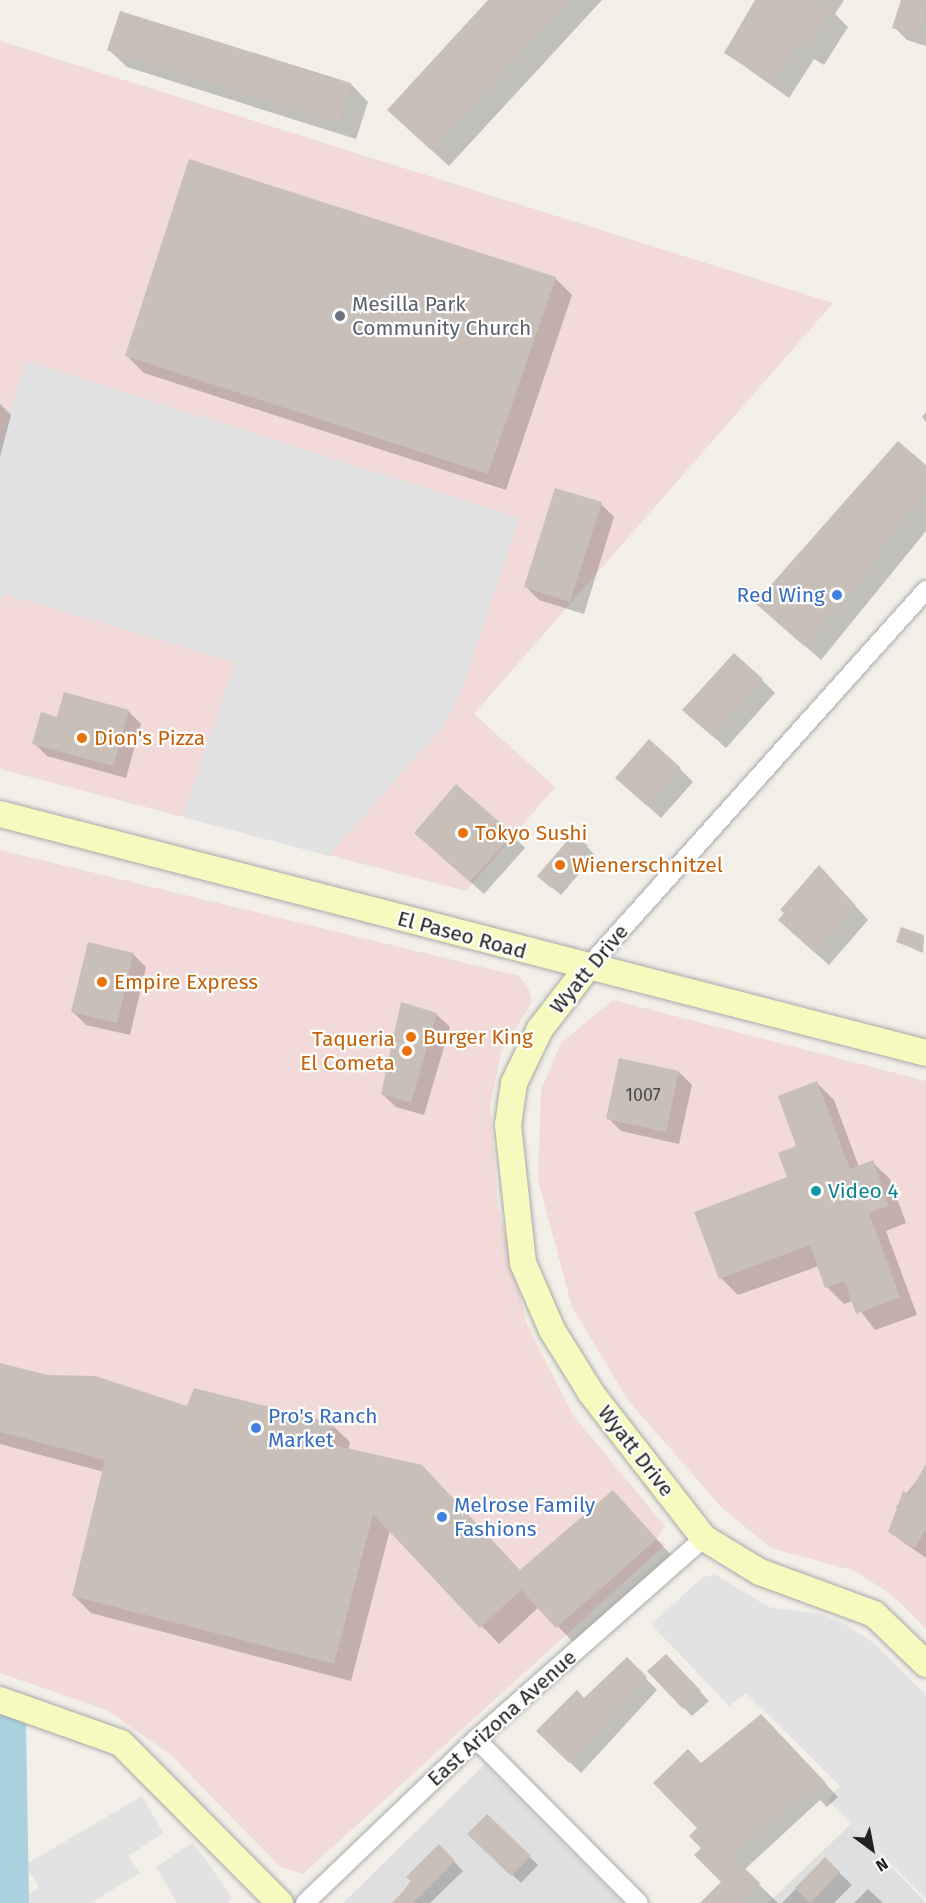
<!DOCTYPE html>
<html>
<head>
<meta charset="utf-8">
<style>
  body { margin:0 }
  #map { position:relative; width:926px; height:1903px; overflow:hidden; background:#f2efe9; font-family:"Fira Sans",sans-serif }
  div>[style] { position:absolute }
  [style*='--x'] { left:calc(var(--x)*1px); top:calc(var(--y)*1px); width:calc(var(--w)*1px); rotate:calc(var(--a)*1deg) }
  .residential>* { inset:0; background:#e0dfdf }
  .commercial>* { inset:0; background:#f2dad9 }
  .parking>* { inset:0; background:#e2e2e2 }
  .water>* { inset:0; background:#aad3df }
  .shadow>* { inset:0; background:#0003 }
  .building>* { inset:0; background:#c7bfb8 }
  .roads { filter:drop-shadow(0 0 2px #a9a9a9) drop-shadow(0 0 2px #a9a9a9) }
  .street>* { height:18px; margin:-9px; padding:0 9px; transform-origin:9px; border-radius:9px; background:#fff }
  .secondary>* { height:26px; margin:-13px; padding:0 13px; transform-origin:13px; border-radius:13px; background:#f7fabf }
  .dots>* { width:16px; height:16px; translate:-50% -50%; box-sizing:border-box; border:3px solid #fff; border-radius:50% }
  span { translate:-50% -50%; white-space:nowrap; text-align:center; line-height:1.15; -webkit-text-stroke:4.5px #fff; paint-order:stroke }
  .number-label { font-size:18px; color:#4b4948 }
  .number-label span { -webkit-text-stroke-width:0 }
  .worship-label { font-size:21px; color:#5b616d }
  .left { translate:0 -50%; text-align:left }
  .shop-label { font-size:21px; color:#366cbe }
  .right { translate:-100% -50%; text-align:right }
  .food-label { font-size:21px; color:#c56008 }
  .street-label { font-size:21px; color:#222 }
  .culture-label { font-size:21px; color:#0d838f }
  .north { position:absolute; left:842px; top:1819px; width:60px; height:60px; -webkit-text-stroke:4px #fff; paint-order:stroke; rotate:148deg; font-size:16px; font-weight:700; line-height:24px; text-align:center; color:#222 }
  .north::after { content:''; display:block; margin:auto; width:21px; height:27px; background:#222; clip-path:polygon(50% 0,100% 100%,50% 72%,0 100%) }
</style>
</head>
<body>
<div id="map">
  <div class="residential">
    <div style="clip-path:polygon(485px 1764px,623px 1903px,343px 1903px)"></div>
    <div style="clip-path:polygon(851px 1824px,926px 1903px,768px 1903px)"></div>
  </div>
  <div class="commercial">
    <div style="clip-path:polygon(0 41px,833px 303px,474px 714px,555px 787px,466px 891px,0 769px)"></div>
    <div style="clip-path:polygon(0 850px,519px 976px,528px 987px,532px 1002px,501px 1052px,490px 1107px,498px 1204px,527px 1325px,573px 1415px,665px 1526px,657px 1539px,666px 1544px,303px 1874px,279px 1866px,172px 1756px,107px 1710px,0 1673px)"></div>
    <div style="clip-path:polygon(613px 1000px,926px 1081px,926px 1629px,892px 1595px,855px 1571px,771px 1548px,721px 1507px,628px 1400px,572px 1307px,538px 1180px,541px 1090px,561px 1043px)"></div>
  </div>
  <div class="parking">
    <div style="clip-path:polygon(26px 361px,520px 518px,458px 700px,443px 726px,329px 856px,183px 817px,235px 662px,4px 594px,0 604px,0 443px)"></div>
    <div style="clip-path:polygon(715px 1574px,768px 1607px,820px 1614px,845px 1624px,874px 1643px,926px 1695px,926px 1899px,828px 1800px,840px 1786px,746px 1693px,729px 1706px,651px 1624px,702px 1578px)"></div>
    <div style="clip-path:polygon(142px 1796px,163px 1833px,128px 1856px,140px 1873px,91px 1903px,27px 1903px,24px 1899px,39px 1887px,25px 1865px)"></div>
    <div style="clip-path:polygon(193px 1842px,231px 1896px,228px 1903px,177px 1903px,156px 1867px)"></div>
  </div>
  <div class="water">
    <div style="clip-path:polygon(0 1714px,26px 1721px,29px 1903px,0 1903px)"></div>
  </div>
  <div class="shadow">
    <div style="clip-path:polygon(490px 0,602px 0,449px 166px,406px 127px)"></div>
    <div style="clip-path:polygon(758px 0,844px 0,835px 14px,848px 27px,824px 65px,814px 59px,789px 98px,726px 53px)"></div>
    <div style="clip-path:polygon(904px 0,926px 0,926px 46px,907px 40px,894px 27px)"></div>
    <div style="clip-path:polygon(121px 13px,351px 84px,368px 102px,356px 139px,127px 67px,109px 50px)"></div>
    <div style="clip-path:polygon(555px 278px,572px 295px,506px 490px,144px 373px,127px 356px)"></div>
    <div style="clip-path:polygon(0 404px,11px 415px,0 457px)"></div>
    <div style="clip-path:polygon(926px 412px,926px 422px,922px 417px)"></div>
    <div style="clip-path:polygon(926px 467px,926px 531px,821px 660px,757px 603px)"></div>
    <div style="clip-path:polygon(601px 504px,614px 517px,584px 614px,539px 600px,526px 587px)"></div>
    <div style="clip-path:polygon(762px 680px,775px 693px,726px 748px,698px 723px)"></div>
    <div style="clip-path:polygon(128px 711px,141px 724px,126px 778px,47px 756px,34px 743px,58px 719px)"></div>
    <div style="clip-path:polygon(680px 769px,693px 782px,661px 818px,617px 778px)"></div>
    <div style="clip-path:polygon(416px 833px,512px 835px,525px 848px,484px 894px)"></div>
    <div style="clip-path:polygon(587px 847px,595px 855px,561px 895px,548px 884px)"></div>
    <div style="clip-path:polygon(832px 880px,868px 920px,829px 965px,793px 933px,786px 913px)"></div>
    <div style="clip-path:polygon(924px 936px,923px 953px,898px 942px)"></div>
    <div style="clip-path:polygon(133px 954px,146px 967px,130px 1035px,86px 1025px,73px 1012px)"></div>
    <div style="clip-path:polygon(436px 1014px,450px 1027px,424px 1115px,396px 1107px,382px 1094px)"></div>
    <div style="clip-path:polygon(679px 1072px,692px 1085px,679px 1144px,621px 1131px,608px 1118px)"></div>
    <div style="clip-path:polygon(817px 1083px,834px 1100px,859px 1167px,872px 1162px,890px 1179px,906px 1223px,886px 1231px,917px 1315px,875px 1330px,853px 1301px,844px 1304px,827px 1287px,819px 1266px,738px 1295px,721px 1278px,789px 1178px)"></div>
    <div style="clip-path:polygon(0 1365px,188px 1408px,332px 1425px,350px 1442px,348px 1450px,521px 1572px,613px 1492px,673px 1557px,575px 1644px,539px 1607px,499px 1644px,390px 1530px,351px 1681px,91px 1613px,74px 1596px,104px 1472px,0 1444px)"></div>
    <div style="clip-path:polygon(921px 1475px,926px 1478px,926px 1558px,889px 1532px,901px 1512px,896px 1507px)"></div>
    <div style="clip-path:polygon(666px 1656px,709px 1701px,692px 1716px,684px 1708px)"></div>
    <div style="clip-path:polygon(627px 1659px,657px 1690px,581px 1773px,538px 1731px,584px 1700px)"></div>
    <div style="clip-path:polygon(774px 1729px,838px 1797px,827px 1807px,820px 1800px,744px 1870px,778px 1903px,713px 1903px,723px 1882px,699px 1828px,701px 1765px)"></div>
    <div style="clip-path:polygon(487px 1816px,538px 1865px,521px 1883px,469px 1834px)"></div>
    <div style="clip-path:polygon(439px 1846px,463px 1871px,430px 1903px,394px 1903px)"></div>
    <div style="clip-path:polygon(825px 1859px,852px 1885px,834px 1903px,782px 1903px)"></div>
    <div style="clip-path:polygon(868px 1889px,883px 1903px,854px 1903px)"></div>
  </div>
  <div class="building">
    <div style="clip-path:polygon(488px 0,569px 0,431px 150px,387px 110px)"></div>
    <div style="clip-path:polygon(755px 0,819px 0,832px 8px,807px 49px,797px 42px,771px 82px,724px 53px)"></div>
    <div style="clip-path:polygon(901px 0,926px 0,922px 37px,892px 28px)"></div>
    <div style="clip-path:polygon(120px 11px,351px 83px,339px 123px,107px 50px)"></div>
    <div style="clip-path:polygon(189px 159px,556px 277px,488px 474px,125px 356px)"></div>
    <div style="clip-path:polygon(898px 441px,926px 465px,926px 494px,874px 553px,880px 558px,804px 646px,755px 603px)"></div>
    <div style="clip-path:polygon(555px 488px,602px 502px,570px 602px,524px 587px)"></div>
    <div style="clip-path:polygon(734px 653px,763px 679px,712px 736px,682px 710px)"></div>
    <div style="clip-path:polygon(64px 692px,129px 710px,113px 766px,32px 744px,41px 712px,57px 717px)"></div>
    <div style="clip-path:polygon(649px 739px,681px 768px,647px 806px,615px 778px)"></div>
    <div style="clip-path:polygon(456px 784px,513px 834px,470px 882px,414px 833px)"></div>
    <div style="clip-path:polygon(574px 833px,588px 846px,551px 888px,537px 876px)"></div>
    <div style="clip-path:polygon(819px 865px,856px 906px,815px 953px,778px 920px,784px 913px,780px 910px)"></div>
    <div style="clip-path:polygon(901px 927px,924px 935px,919px 950px,896px 942px)"></div>
    <div style="clip-path:polygon(88px 942px,134px 953px,117px 1023px,71px 1012px)"></div>
    <div style="clip-path:polygon(401px 1002px,437px 1013px,411px 1103px,381px 1094px)"></div>
    <div style="clip-path:polygon(619px 1058px,679px 1071px,666px 1132px,606px 1119px)"></div>
    <div style="clip-path:polygon(817px 1081px,850px 1169px,873px 1160px,889px 1206px,869px 1213px,900px 1297px,856px 1314px,844px 1281px,825px 1288px,810px 1245px,719px 1279px,694px 1212px,787px 1177px,778px 1153px,796px 1146px,778px 1096px)"></div>
    <div style="clip-path:polygon(0 1363px,47px 1375px,95px 1376px,187px 1406px,194px 1388px,333px 1423px,328px 1444px,422px 1465px,520px 1570px,613px 1490px,657px 1539px,556px 1628px,521px 1590px,480px 1628px,373px 1514px,334px 1664px,72px 1596px,105px 1460px,0 1432px)"></div>
    <div style="clip-path:polygon(926px 1464px,926px 1529px,915px 1548px,888px 1532px,903px 1491px,909px 1494px)"></div>
    <div style="clip-path:polygon(666px 1654px,701px 1691px,683px 1709px,647px 1671px)"></div>
    <div style="clip-path:polygon(627px 1657px,647px 1677px,569px 1763px,536px 1731px,577px 1690px,584px 1698px)"></div>
    <div style="clip-path:polygon(761px 1714px,826px 1783px,814px 1795px,807px 1788px,732px 1856px,760px 1883px,740px 1903px,700px 1903px,721px 1882px,694px 1855px,701px 1848px,689px 1836px,697px 1828px,653px 1783px,688px 1749px,701px 1763px)"></div>
    <div style="clip-path:polygon(487px 1814px,531px 1856px,511px 1876px,467px 1834px)"></div>
    <div style="clip-path:polygon(439px 1844px,455px 1861px,413px 1903px,392px 1903px,412px 1882px,406px 1877px)"></div>
    <div style="clip-path:polygon(825px 1857px,840px 1872px,810px 1903px,795px 1888px)"></div>
  </div>
  <div class="roads">
    <div class="street">
      <div style="--x:587;--y:968;--w:508;--a:-48.11"></div>
      <div style="--x:476;--y:1739;--w:231;--a:45.2"></div>
      <div style="--x:305;--y:1903;--w:237;--a:-43.8"></div>
      <div style="--x:476;--y:1739;--w:304;--a:-41.4"></div>
    </div>
    <div class="secondary">
      <div style="--x:0;--y:814;--w:956;--a:14.47"></div>
      <div style="--x:587;--y:968;--w:77;--a:127.6"></div>
      <div style="--x:540;--y:1029;--w:60;--a:115.7"></div>
      <div style="--x:514;--y:1083;--w:42;--a:98.1"></div>
      <div style="--x:508;--y:1125;--w:139;--a:83.8"></div>
      <div style="--x:523;--y:1263;--w:73;--a:66.6"></div>
      <div style="--x:552;--y:1330;--w:74;--a:58.2"></div>
      <div style="--x:591;--y:1393;--w:184;--a:52.1"></div>
      <div style="--x:704;--y:1538;--w:66;--a:31.3"></div>
      <div style="--x:760;--y:1572;--w:121;--a:20.2"></div>
      <div style="--x:874;--y:1614;--w:72;--a:43.9"></div>
      <div style="--x:0;--y:1700;--w:128;--a:19.6"></div>
      <div style="--x:121;--y:1743;--w:226;--a:45.2"></div>
    </div>
  </div>
  <div class="dots">
    <div style="left:340px;top:316px;background:#6b7280"></div>
    <div style="left:837px;top:595px;background:#3f7fe0"></div>
    <div style="left:82px;top:738px;background:#e8710a"></div>
    <div style="left:463px;top:833px;background:#e8710a"></div>
    <div style="left:560px;top:865px;background:#e8710a"></div>
    <div style="left:102px;top:982px;background:#e8710a"></div>
    <div style="left:411px;top:1037px;background:#e8710a"></div>
    <div style="left:407px;top:1051px;background:#e8710a"></div>
    <div style="left:816px;top:1191px;background:#0f9aa8"></div>
    <div style="left:256px;top:1428px;background:#3f7fe0"></div>
    <div style="left:442px;top:1517px;background:#3f7fe0"></div>
  </div>
  <div class="number-label">
    <span style="left:643px;top:1095px">1007</span>
  </div>
  <div class="worship-label">
    <span class="left" style="left:352px;top:316px">Mesilla Park<br>Community Church</span>
  </div>
  <div class="shop-label">
    <span class="right" style="left:825px;top:595px">Red Wing</span>
    <span class="left" style="left:268px;top:1428px">Pro's Ranch<br>Market</span>
    <span class="left" style="left:454px;top:1517px">Melrose Family<br>Fashions</span>
  </div>
  <div class="food-label">
    <span class="left" style="left:94px;top:738px">Dion's Pizza</span>
    <span class="left" style="left:475px;top:833px">Tokyo Sushi</span>
    <span class="left" style="left:572px;top:865px">Wienerschnitzel</span>
    <span class="left" style="left:114px;top:982px">Empire Express</span>
    <span class="left" style="left:423px;top:1037px">Burger King</span>
    <span class="right" style="left:395px;top:1051px">Taqueria<br>El Cometa</span>
  </div>
  <div class="street-label">
    <span style="left:462px;top:935px;rotate:15deg">El Paseo Road</span>
    <span style="left:589px;top:969px;rotate:-50deg">Wyatt Drive</span>
    <span style="left:636px;top:1451px;rotate:52deg">Wyatt Drive</span>
    <span style="left:502px;top:1718px;rotate:-42deg">East Arizona Avenue</span>
  </div>
  <div class="culture-label">
    <span class="left" style="left:828px;top:1191px">Video 4</span>
  </div>
  <div class="north">N</div>
</div>
</body>
</html>
